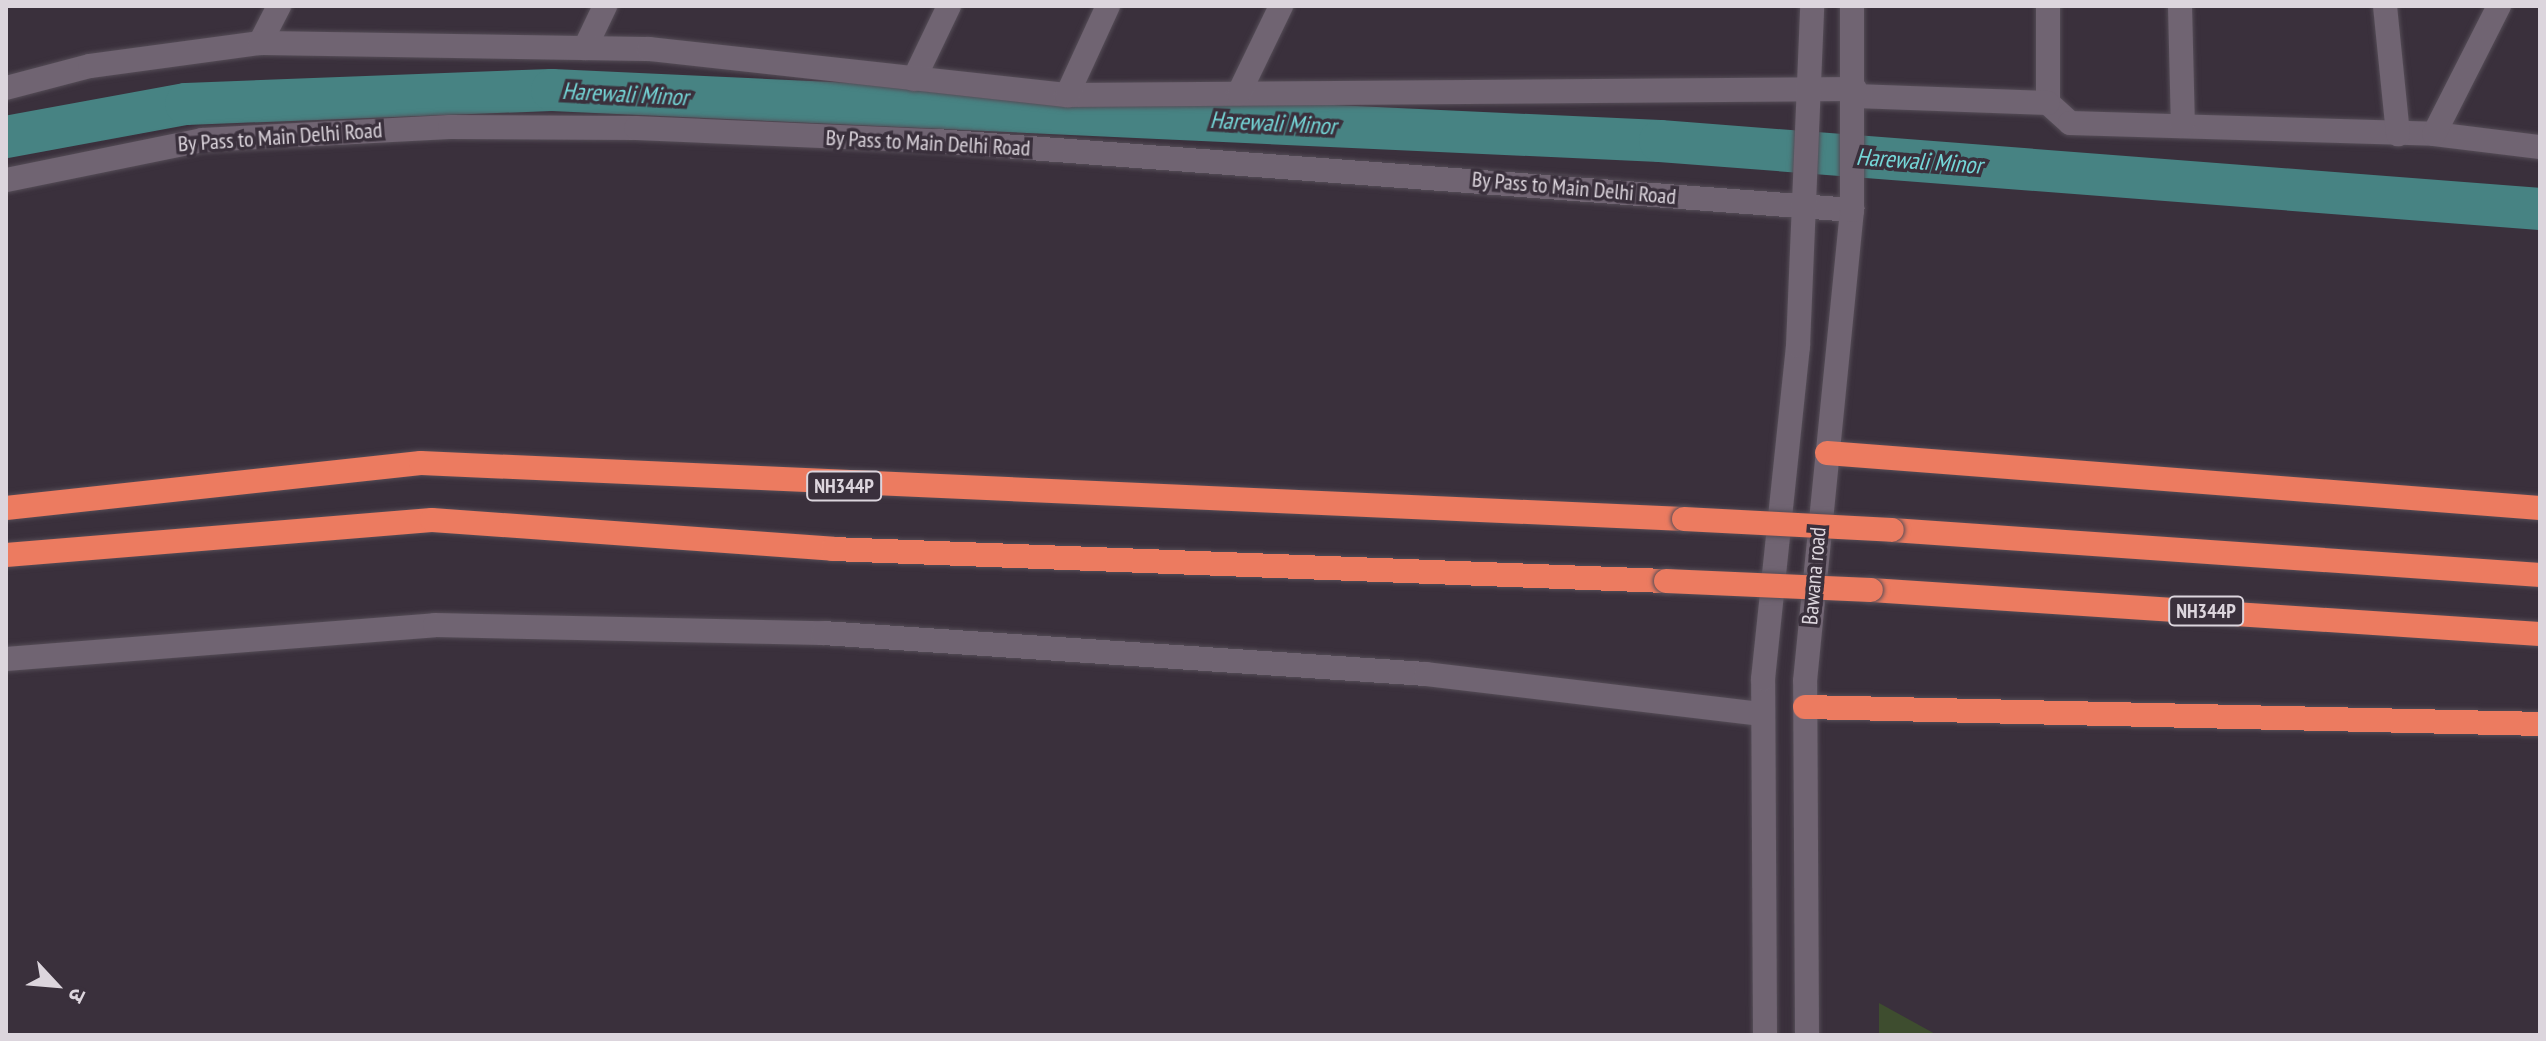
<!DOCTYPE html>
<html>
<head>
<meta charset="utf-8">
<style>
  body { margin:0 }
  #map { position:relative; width:2546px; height:1041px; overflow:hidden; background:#3a303c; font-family:"PT Sans Narrow","Noto Sans Devanagari",sans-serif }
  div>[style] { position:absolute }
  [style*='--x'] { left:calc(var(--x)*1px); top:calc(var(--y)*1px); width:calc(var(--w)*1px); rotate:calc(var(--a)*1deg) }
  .green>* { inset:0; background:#3e4d2f }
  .canal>* { height:42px; margin:-21px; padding:0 21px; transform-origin:21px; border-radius:21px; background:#478383 }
  .roads { filter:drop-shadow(0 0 2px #554d57) drop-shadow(0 0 2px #554d57) }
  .minor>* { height:24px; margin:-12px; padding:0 12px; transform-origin:12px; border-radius:12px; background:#706472 }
  .highway>* { height:24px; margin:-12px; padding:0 12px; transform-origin:12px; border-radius:12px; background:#ec7b60 }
  .bridges { filter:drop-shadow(0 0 2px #554d57) drop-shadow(0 0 2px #554d57) }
  .highway-bridge>* { height:24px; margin:-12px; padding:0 12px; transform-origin:12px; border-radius:12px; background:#ec7b60 }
  span { translate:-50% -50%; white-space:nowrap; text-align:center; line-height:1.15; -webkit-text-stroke:7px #3a303c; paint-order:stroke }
  .shield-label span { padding:2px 6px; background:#3a303c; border:2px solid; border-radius:6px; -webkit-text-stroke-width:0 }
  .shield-label { font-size:20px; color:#dcd5dd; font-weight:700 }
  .street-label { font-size:22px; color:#dcd5dd }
  .water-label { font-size:24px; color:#75d7d8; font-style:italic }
  .frame { position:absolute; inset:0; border:8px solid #dcd5dd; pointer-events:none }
  .north { position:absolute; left:16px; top:945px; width:80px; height:80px; -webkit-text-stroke:6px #3a303c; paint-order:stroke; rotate:116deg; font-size:22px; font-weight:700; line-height:32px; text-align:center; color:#dcd5dd }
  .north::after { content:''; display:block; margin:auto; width:28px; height:36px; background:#dcd5dd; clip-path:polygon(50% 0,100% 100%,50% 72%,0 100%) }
</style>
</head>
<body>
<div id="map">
  <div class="green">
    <div style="clip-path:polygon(1879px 1003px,1937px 1035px,1879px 1035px)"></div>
  </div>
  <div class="canal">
    <div style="--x:6;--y:137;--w:183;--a:-10.4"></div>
    <div style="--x:186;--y:104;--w:366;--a:-2.2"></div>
    <div style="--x:552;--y:90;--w:1109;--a:2.64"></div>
    <div style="--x:1660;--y:141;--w:883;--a:4.42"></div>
  </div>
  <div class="roads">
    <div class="minor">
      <div style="--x:2048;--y:6;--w:97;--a:90"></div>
      <div style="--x:2048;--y:103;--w:30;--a:42"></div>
      <div style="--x:2070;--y:123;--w:364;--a:1.7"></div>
      <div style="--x:2434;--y:134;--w:107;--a:7"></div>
      <div style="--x:2180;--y:6;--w:120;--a:88.6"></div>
      <div style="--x:2385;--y:6;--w:129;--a:84.2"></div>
      <div style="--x:260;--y:43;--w:42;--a:-62.8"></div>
      <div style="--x:585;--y:48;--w:47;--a:-64.5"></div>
      <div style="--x:914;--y:79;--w:81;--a:-64.4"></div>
      <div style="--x:6;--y:88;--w:87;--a:-14.7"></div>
      <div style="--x:90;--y:66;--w:172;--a:-7.7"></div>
      <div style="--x:260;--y:43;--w:389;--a:0.9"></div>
      <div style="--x:649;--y:49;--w:421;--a:6.3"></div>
      <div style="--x:1067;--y:95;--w:788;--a:-0.44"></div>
      <div style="--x:1239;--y:93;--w:97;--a:-64.2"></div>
      <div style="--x:1067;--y:95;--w:98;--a:-65.3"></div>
      <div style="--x:1855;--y:96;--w:193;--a:2.1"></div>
      <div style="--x:2434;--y:134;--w:144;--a:-63.1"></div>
      <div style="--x:6;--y:180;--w:200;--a:-11.5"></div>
      <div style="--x:202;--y:140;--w:248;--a:-3"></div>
      <div style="--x:450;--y:127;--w:186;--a:0.3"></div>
      <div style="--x:636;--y:128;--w:301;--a:2.5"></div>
      <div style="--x:937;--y:141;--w:918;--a:4.31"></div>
      <div style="--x:6;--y:659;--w:430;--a:-4.5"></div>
      <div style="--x:435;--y:625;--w:388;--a:1.2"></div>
      <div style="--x:823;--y:633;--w:604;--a:3.89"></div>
      <div style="--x:1426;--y:674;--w:339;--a:6.8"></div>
      <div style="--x:1765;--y:1035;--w:356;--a:-90.3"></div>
      <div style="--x:1763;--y:679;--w:335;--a:-84"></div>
      <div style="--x:1798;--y:346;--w:340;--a:-87.6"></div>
      <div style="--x:1807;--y:1035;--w:354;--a:-90.3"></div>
      <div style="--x:1805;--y:681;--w:473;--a:-84.3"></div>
      <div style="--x:1852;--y:210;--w:204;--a:-90"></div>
    </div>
    <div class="highway">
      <div style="--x:1827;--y:453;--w:715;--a:4.41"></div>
      <div style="--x:6;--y:508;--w:417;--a:-6.2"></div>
      <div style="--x:421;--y:463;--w:1264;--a:2.54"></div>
      <div style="--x:1892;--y:530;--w:650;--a:3.97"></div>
      <div style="--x:6;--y:555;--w:427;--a:-4.7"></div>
      <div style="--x:432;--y:520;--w:402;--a:4.1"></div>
      <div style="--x:833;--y:549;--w:834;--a:2.2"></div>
      <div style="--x:1871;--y:590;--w:670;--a:3.76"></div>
      <div style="--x:1805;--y:707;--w:735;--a:1.32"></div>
    </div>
  </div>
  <div class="bridges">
    <div class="highway-bridge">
      <div style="--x:1684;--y:519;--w:208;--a:3"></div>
      <div style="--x:1666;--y:581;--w:205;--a:2.5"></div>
    </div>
  </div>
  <div class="shield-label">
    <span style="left:844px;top:486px">NH344P</span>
    <span style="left:2206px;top:611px">NH344P</span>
  </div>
  <div class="street-label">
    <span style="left:280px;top:137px;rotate:-4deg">By Pass to Main Delhi Road</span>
    <span style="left:928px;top:143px;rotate:3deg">By Pass to Main Delhi Road</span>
    <span style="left:1574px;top:188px;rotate:5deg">By Pass to Main Delhi Road</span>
    <span style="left:1814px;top:576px;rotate:-85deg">Bawana road</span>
  </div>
  <div class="water-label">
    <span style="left:625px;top:94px;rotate:3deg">Harewali Minor</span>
    <span style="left:1273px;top:123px;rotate:3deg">Harewali Minor</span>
    <span style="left:1919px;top:161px;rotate:4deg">Harewali Minor</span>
  </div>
  <div class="frame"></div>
  <div class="north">उ</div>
</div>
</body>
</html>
